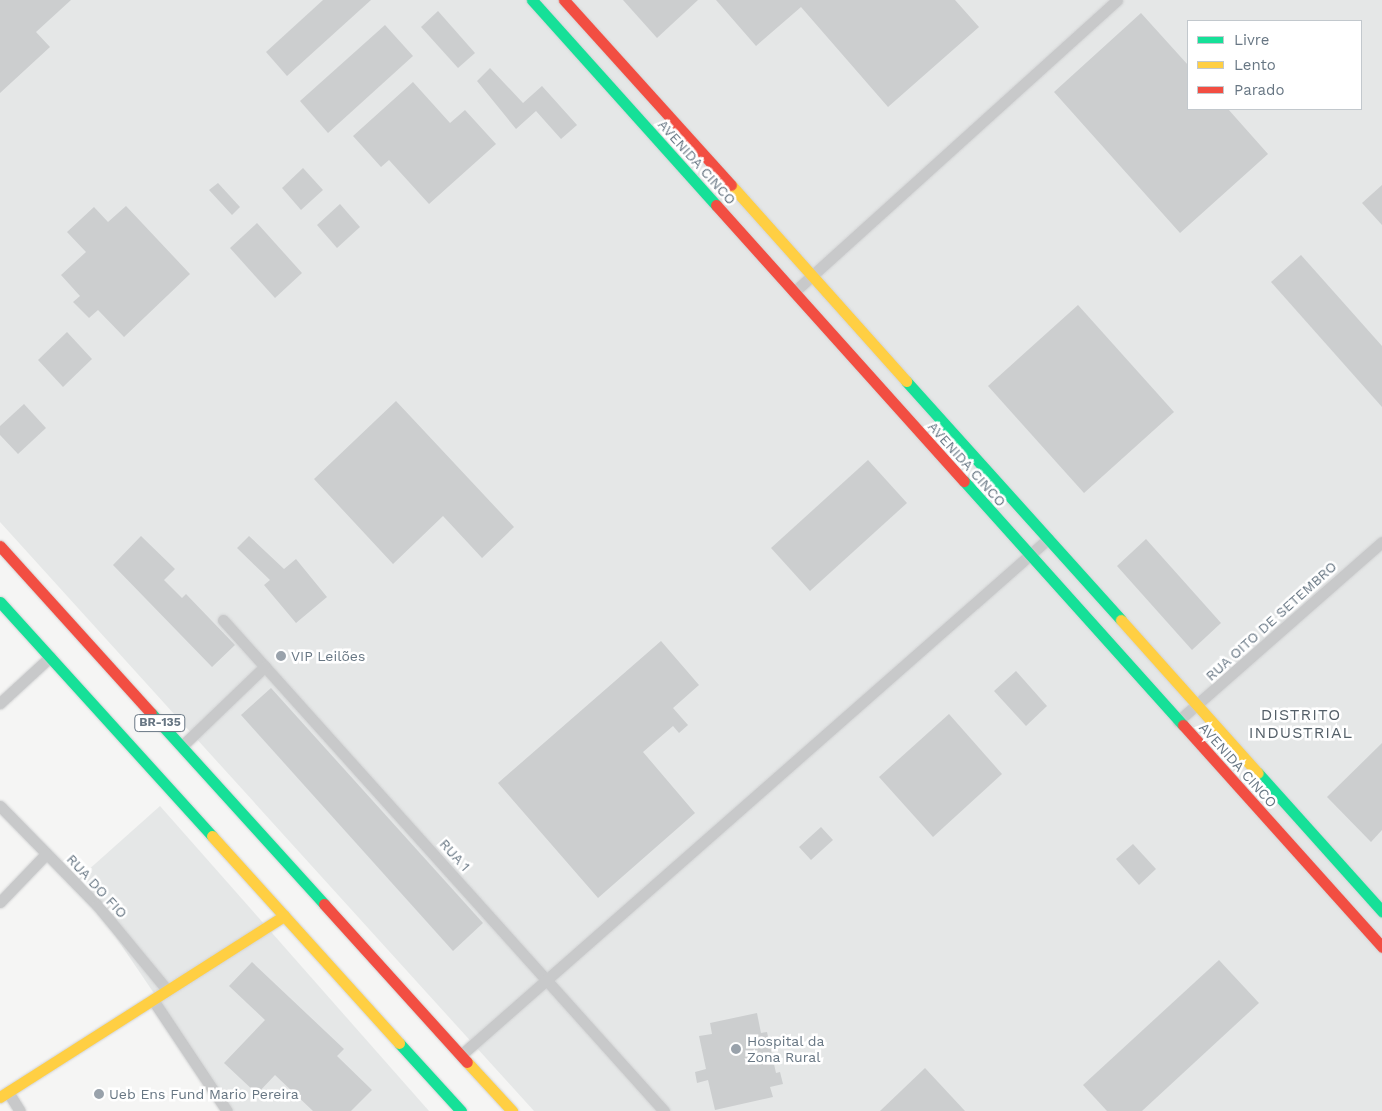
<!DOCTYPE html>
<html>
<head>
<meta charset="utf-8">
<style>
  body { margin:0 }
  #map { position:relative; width:1382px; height:1111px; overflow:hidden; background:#f5f5f4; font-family:"Work Sans",sans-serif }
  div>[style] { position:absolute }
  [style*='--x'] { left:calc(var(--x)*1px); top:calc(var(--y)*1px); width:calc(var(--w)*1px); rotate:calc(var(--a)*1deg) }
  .built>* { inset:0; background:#e5e7e7 }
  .building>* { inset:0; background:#cccecf }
  .roads { filter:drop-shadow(0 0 1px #d2d3d4) drop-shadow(0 0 1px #d2d3d4) }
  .street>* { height:11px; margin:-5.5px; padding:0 5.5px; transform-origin:5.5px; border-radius:5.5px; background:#c8c9ca }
  .fast>* { height:11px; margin:-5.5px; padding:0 5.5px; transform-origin:5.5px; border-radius:5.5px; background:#16e098 }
  .slow>* { height:11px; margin:-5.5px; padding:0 5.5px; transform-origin:5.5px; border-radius:5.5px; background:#ffcf43 }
  .jam>* { height:11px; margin:-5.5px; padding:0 5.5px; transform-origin:5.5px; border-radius:5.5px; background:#f24e42 }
  .dots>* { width:14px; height:14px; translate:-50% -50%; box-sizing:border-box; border:2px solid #fff; border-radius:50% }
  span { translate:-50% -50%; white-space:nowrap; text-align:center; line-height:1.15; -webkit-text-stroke:5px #fff; paint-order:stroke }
  .shield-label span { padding:1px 4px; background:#fff; border:1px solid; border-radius:4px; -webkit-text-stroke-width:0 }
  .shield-label { font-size:12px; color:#677683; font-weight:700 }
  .street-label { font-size:14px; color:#677683 }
  .poi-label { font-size:14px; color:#677683 }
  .left { translate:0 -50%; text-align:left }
  .quarter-label { font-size:16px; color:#545f68; letter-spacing:1px }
  .legend { position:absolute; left:1187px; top:20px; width:175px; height:90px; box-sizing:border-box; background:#fff; border:1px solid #c2c8cd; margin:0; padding:6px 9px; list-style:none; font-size:15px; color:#677683 }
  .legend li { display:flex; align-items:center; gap:10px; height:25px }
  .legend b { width:25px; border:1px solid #c2c8cd }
</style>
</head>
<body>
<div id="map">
  <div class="built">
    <div style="clip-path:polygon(evenodd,0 0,1382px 0,1382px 1111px,534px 1111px,0 522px,0 0,1188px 21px,1361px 21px,1361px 109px,1188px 109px,1188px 21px)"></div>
    <div style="clip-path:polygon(160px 806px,429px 1111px,234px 1111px,77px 880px)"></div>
  </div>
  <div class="building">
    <div style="clip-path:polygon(0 0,71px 0,36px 32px,50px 47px,0 93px)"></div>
    <div style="clip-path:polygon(323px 0,371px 0,287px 76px,266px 52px)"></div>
    <div style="clip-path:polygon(623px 0,698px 0,657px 38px)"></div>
    <div style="clip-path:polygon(716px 0,955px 0,979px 27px,888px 107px,801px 7px,756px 46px)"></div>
    <div style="clip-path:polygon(438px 11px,475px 53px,458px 68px,421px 27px)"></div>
    <div style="clip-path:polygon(1141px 13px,1188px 65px,1188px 109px,1228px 109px,1268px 154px,1180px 233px,1054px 92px)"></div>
    <div style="clip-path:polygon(385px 25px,413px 56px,328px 133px,300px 101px)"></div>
    <div style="clip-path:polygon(490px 68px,523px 103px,542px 86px,577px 125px,561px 139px,536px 111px,516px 129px,477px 81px)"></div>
    <div style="clip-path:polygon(413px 82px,450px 123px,465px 110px,496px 144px,429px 204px,389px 160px,381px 167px,353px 136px)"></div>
    <div style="clip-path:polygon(303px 168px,323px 190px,301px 210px,282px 188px)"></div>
    <div style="clip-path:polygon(218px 183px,240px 207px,232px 215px,209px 190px)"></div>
    <div style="clip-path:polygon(1382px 185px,1382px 225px,1362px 203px)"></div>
    <div style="clip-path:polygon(340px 204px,360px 227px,337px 248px,317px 225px)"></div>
    <div style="clip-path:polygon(126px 206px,190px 274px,124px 337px,98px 310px,89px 318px,73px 302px,80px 296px,61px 275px,86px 252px,67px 232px,94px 207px,108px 222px)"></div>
    <div style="clip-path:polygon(257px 223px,302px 273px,275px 298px,230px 248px)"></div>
    <div style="clip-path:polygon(1301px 255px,1382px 346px,1382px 407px,1271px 282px)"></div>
    <div style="clip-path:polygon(1078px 305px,1174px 412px,1084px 493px,988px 386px)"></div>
    <div style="clip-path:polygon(67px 332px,92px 359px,63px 387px,38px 360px)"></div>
    <div style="clip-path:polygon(396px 401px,514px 527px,482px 558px,443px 516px,393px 564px,314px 479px)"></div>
    <div style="clip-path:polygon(24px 404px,46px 428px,18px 454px,0 435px,0 426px)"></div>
    <div style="clip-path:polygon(868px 460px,907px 503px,810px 591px,771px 548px)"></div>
    <div style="clip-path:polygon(141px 536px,175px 569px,164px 580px,182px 598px,186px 594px,235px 645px,212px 667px,113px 565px)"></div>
    <div style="clip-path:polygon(249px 536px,284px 569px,296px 559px,327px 597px,296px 623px,264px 585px,270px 580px,237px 548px)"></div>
    <div style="clip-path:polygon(1146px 539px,1221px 623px,1192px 650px,1117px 566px)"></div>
    <div style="clip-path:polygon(661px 641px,699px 685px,673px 708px,688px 725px,679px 733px,673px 726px,643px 752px,695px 813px,598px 898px,498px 783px)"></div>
    <div style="clip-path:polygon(1016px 671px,1047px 706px,1026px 726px,994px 691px)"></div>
    <div style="clip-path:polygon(271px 688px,483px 923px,453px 951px,241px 715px)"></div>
    <div style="clip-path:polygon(949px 714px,1002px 774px,933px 837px,879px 777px)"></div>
    <div style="clip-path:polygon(1382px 743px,1382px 830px,1371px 842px,1327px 797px)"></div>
    <div style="clip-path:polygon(821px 827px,833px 840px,811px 860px,799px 847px)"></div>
    <div style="clip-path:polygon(1133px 844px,1156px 869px,1139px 885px,1116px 859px)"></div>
    <div style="clip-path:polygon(1219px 960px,1259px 1003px,1142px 1111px,1107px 1111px,1083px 1085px)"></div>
    <div style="clip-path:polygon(252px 962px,344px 1049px,337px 1056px,372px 1090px,351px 1111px,313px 1111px,275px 1075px,257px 1094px,224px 1063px,265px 1020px,229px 986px)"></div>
    <div style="clip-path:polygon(757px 1013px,761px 1033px,767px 1032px,776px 1073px,780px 1072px,783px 1084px,770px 1087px,773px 1097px,715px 1110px,708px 1080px,697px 1083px,695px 1072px,706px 1069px,699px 1036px,712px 1034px,710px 1023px)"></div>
    <div style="clip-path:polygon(925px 1068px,965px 1111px,880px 1111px)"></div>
  </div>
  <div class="roads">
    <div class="street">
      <div style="--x:794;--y:292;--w:435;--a:-42.1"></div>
      <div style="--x:223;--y:620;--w:660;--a:48.07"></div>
      <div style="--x:0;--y:703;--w:68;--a:-42.6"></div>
      <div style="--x:1178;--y:721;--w:271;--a:-41.3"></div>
      <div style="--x:182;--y:746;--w:115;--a:-43.9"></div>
      <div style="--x:0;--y:806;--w:139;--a:45.6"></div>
      <div style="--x:97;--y:905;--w:110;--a:50.5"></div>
      <div style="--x:0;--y:902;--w:66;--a:-46.2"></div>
      <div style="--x:153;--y:1000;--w:133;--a:56.3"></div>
      <div style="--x:461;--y:1055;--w:782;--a:-41.32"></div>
      <div style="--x:8;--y:1092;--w:22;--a:58"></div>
    </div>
    <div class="fast">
      <div style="--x:532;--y:0;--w:275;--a:48.1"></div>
      <div style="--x:906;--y:381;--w:321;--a:48"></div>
      <div style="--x:964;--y:481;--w:328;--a:48.1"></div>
      <div style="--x:0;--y:602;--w:316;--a:47.8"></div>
      <div style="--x:151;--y:713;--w:258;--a:47.8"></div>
      <div style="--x:1258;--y:773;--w:186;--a:48.1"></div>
      <div style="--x:399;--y:1043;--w:92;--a:47.6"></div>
    </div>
    <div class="slow">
      <div style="--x:731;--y:185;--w:263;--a:48.2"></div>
      <div style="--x:1121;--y:620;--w:205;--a:48.2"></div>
      <div style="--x:212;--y:836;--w:279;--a:47.9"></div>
      <div style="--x:467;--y:1062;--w:67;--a:47.4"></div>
      <div style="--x:0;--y:1097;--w:337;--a:-32.5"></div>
    </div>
    <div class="jam">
      <div style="--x:564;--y:0;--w:249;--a:47.9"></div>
      <div style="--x:716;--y:205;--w:371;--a:48.1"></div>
      <div style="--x:0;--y:546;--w:225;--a:47.9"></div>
      <div style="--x:1183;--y:725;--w:298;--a:48.1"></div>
      <div style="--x:324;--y:904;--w:213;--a:47.9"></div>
    </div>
  </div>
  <div class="dots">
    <div style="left:281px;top:656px;background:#99a2ab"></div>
    <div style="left:736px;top:1049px;background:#99a2ab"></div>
    <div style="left:99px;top:1094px;background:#99a2ab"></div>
  </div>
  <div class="shield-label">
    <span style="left:160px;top:723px">BR-135</span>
  </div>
  <div class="street-label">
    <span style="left:697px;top:162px;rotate:48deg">AVENIDA CINCO</span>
    <span style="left:967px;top:464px;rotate:48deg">AVENIDA CINCO</span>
    <span style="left:1271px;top:621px;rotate:-42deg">RUA OITO DE SETEMBRO</span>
    <span style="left:1238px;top:765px;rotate:48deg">AVENIDA CINCO</span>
    <span style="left:455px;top:855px;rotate:48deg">RUA 1</span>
    <span style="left:97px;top:886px;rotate:47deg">RUA DO FIO</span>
  </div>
  <div class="poi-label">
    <span class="left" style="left:291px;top:656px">VIP Leilões</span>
    <span class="left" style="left:747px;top:1049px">Hospital da<br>Zona Rural</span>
    <span class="left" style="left:109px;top:1094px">Ueb Ens Fund Mario Pereira</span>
  </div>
  <div class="quarter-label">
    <span style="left:1301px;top:724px">DISTRITO<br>INDUSTRIAL</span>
  </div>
  <ul class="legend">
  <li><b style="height:6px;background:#16e098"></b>Livre</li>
  <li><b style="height:6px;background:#ffcf43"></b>Lento</li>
  <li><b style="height:6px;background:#f24e42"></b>Parado</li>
  </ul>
</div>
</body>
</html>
